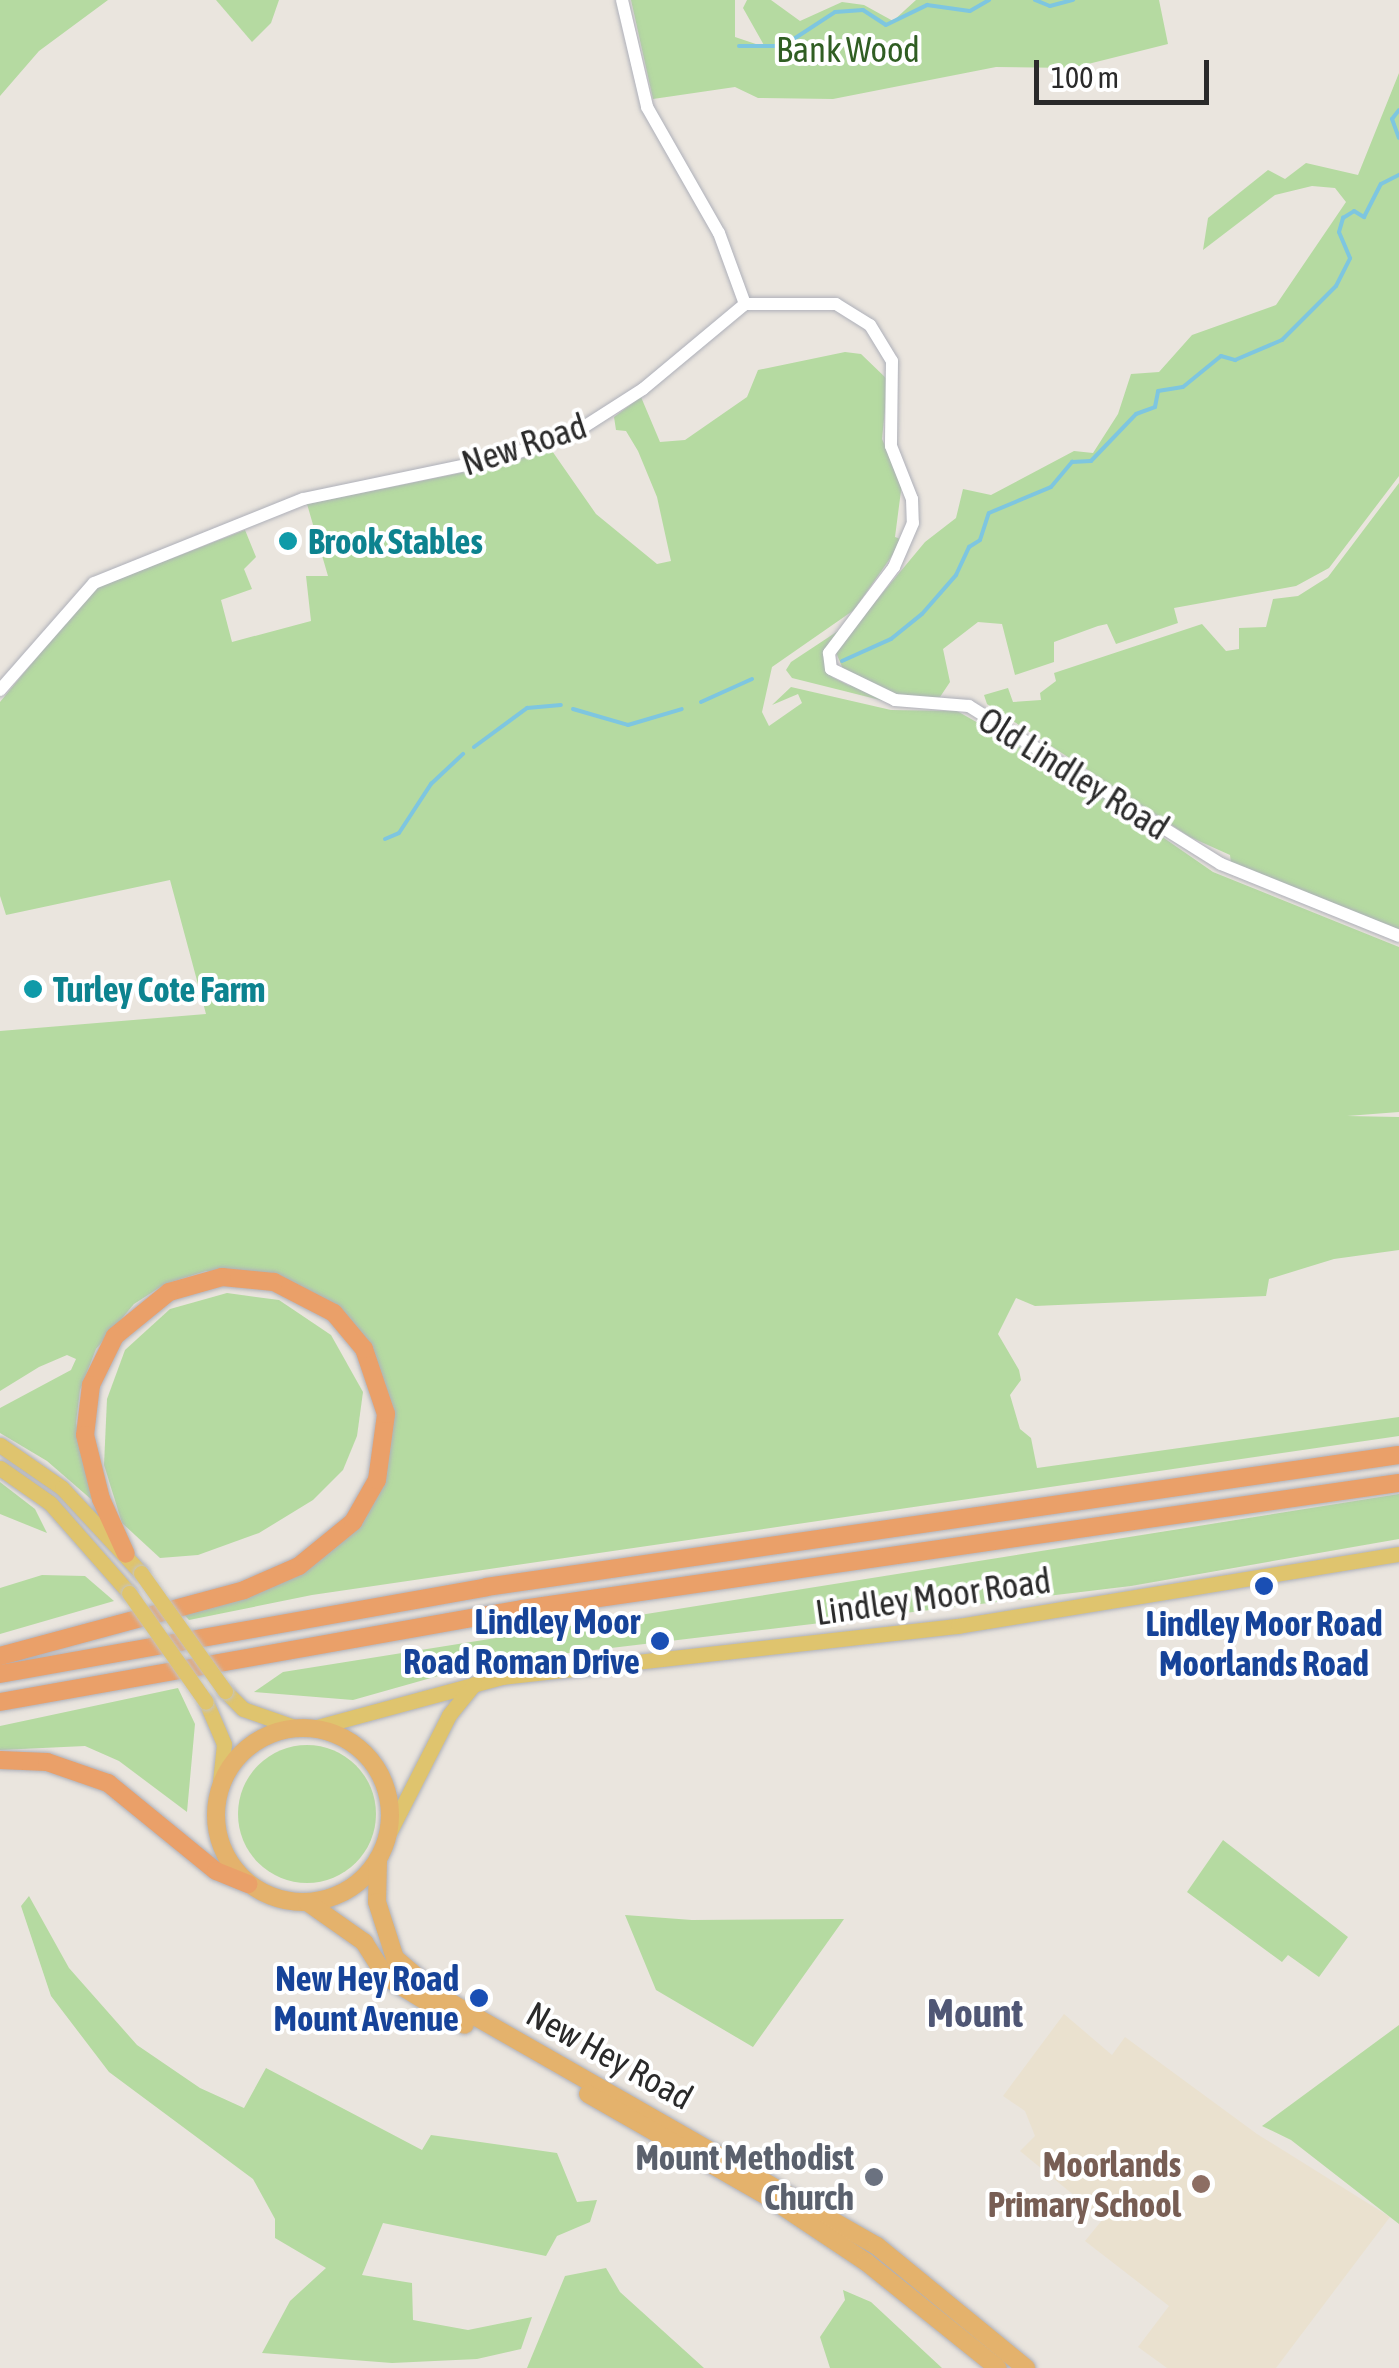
<!DOCTYPE html>
<html>
<head>
<meta charset="utf-8">
<style>
  body { margin:0 }
  #map { position:relative; width:1399px; height:2368px; overflow:hidden; background:#eae5de; font-family:"Asap Condensed",sans-serif }
  div>[style] { position:absolute }
  [style*='--x'] { left:calc(var(--x)*1px); top:calc(var(--y)*1px); width:calc(var(--w)*1px); rotate:calc(var(--a)*1deg) }
  .education>* { inset:0; background:#eae1cf }
  .green>* { inset:0; background:#b5daa1 }
  .round { border-radius:50% }
  .stream>* { height:4px; margin:-2px; padding:0 2px; transform-origin:2px; border-radius:2px; background:#7ec6e0 }
  .roads { filter:drop-shadow(0 0 2px #aeb0b9) drop-shadow(0 0 2px #aeb0b9) }
  .tertiary>* { height:12px; margin:-6px; padding:0 6px; transform-origin:6px; border-radius:6px; background:#fff }
  .primary>* { height:15px; margin:-7.5px; padding:0 7.5px; transform-origin:7.5px; border-radius:7.5px; background:#dfc46e }
  .trunk>* { height:18px; margin:-9px; padding:0 9px; transform-origin:9px; border-radius:9px; background:#e4b26c }
  .trunk>.ring { margin:-9px; padding:0; box-sizing:content-box; background:none; border:18px solid #e4b26c; border-radius:50% }
  .motorway>* { height:18px; margin:-9px; padding:0 9px; transform-origin:9px; border-radius:9px; background:#eaa069 }
  .bridges { filter:drop-shadow(0 0 2px #c3c3c3) drop-shadow(0 0 2px #c3c3c3) }
  .primary-bridge>* { height:15px; margin:-7.5px; padding:0 7.5px; transform-origin:7.5px; border-radius:7.5px; background:#dfc46e }
  .dots>* { width:28px; height:28px; translate:-50% -50%; box-sizing:border-box; border:5px solid #fff; border-radius:50% }
  span { translate:-50% -50%; white-space:nowrap; text-align:center; line-height:1.15; -webkit-text-stroke:8px #fff; paint-order:stroke }
  .park-label { font-size:35px; color:#305e23 }
  .street-label { font-size:35px; color:#2a2a2a }
  .culture-label { font-size:35px; color:#0d838f; font-weight:700 }
  .left { translate:0 -50%; text-align:left }
  .transit-label { font-size:35px; color:#164399; font-weight:700 }
  .right { translate:-100% -50%; text-align:right }
  .worship-label { font-size:35px; color:#5b616d; font-weight:700 }
  .education-label { font-size:35px; color:#785e54; font-weight:700 }
  .quarter-label { font-size:40px; color:#505775; font-weight:700 }
  .scale { position:absolute; left:1034px; top:60px; width:175px; height:45px; box-sizing:border-box; border:5px solid #2a2a2a; border-top:0; padding-left:12px; font-size:30px; line-height:35px; white-space:nowrap; color:#2a2a2a; -webkit-text-stroke:8px #fff; paint-order:stroke }
</style>
</head>
<body>
<div id="map">
  <div class="education">
    <div style="clip-path:polygon(1064px 2014px,1112px 2055px,1125px 2037px,1257px 2134px,1390px 2217px,1276px 2368px,1167px 2368px,1138px 2347px,1169px 2306px,1085px 2241px,1103px 2219px,1020px 2151px,1035px 2136px,1025px 2111px,1003px 2096px)"></div>
  </div>
  <div class="green">
    <div style="clip-path:polygon(0 0,108px 0,39px 51px,0 96px)"></div>
    <div style="clip-path:polygon(216px 0,279px 0,271px 23px,252px 42px)"></div>
    <div style="clip-path:polygon(631px 0,735px 0,735px 37px,765px 47px,743px 8px,747px 0,771px 0,800px 21px,842px 2px,864px 5px,893px 21px,916px 0,1159px 0,1168px 44px,1072px 68px,996px 67px,833px 99px,758px 98px,735px 87px,653px 99px)"></div>
    <div style="clip-path:polygon(1399px 73px,1399px 476px,1329px 568px,1296px 586px,1174px 608px,1178px 623px,1116px 644px,1107px 624px,1098px 626px,1054px 642px,1054px 662px,1015px 675px,1002px 624px,978px 622px,943px 649px,950px 682px,940px 697px,888px 702px,792px 678px,786px 670px,791px 662px,841px 629px,824px 662px,832px 677px,850px 686px,835px 650px,925px 542px,956px 518px,963px 489px,991px 495px,1074px 451px,1093px 453px,1118px 414px,1131px 374px,1159px 372px,1192px 335px,1276px 305px,1346px 202px,1335px 188px,1312px 186px,1275px 195px,1203px 250px,1208px 218px,1268px 170px,1285px 179px,1306px 163px,1358px 175px)"></div>
    <div style="clip-path:polygon(845px 352px,861px 354px,888px 380px,882px 439px,902px 483px,895px 537px,903px 540px,854px 610px,772px 667px,762px 712px,769px 726px,802px 703px,798px 694px,772px 705px,791px 687px,891px 710px,957px 711px,1086px 784px,1213px 872px,1399px 947px,1399px 1112px,1347px 1116px,1399px 1117px,1399px 1250px,1334px 1259px,1269px 1279px,1266px 1296px,1035px 1306px,1016px 1298px,998px 1334px,1019px 1370px,1021px 1380px,1010px 1395px,1020px 1429px,1031px 1438px,1037px 1468px,1399px 1417px,1399px 1436px,312px 1595px,189px 1620px,182px 1612px,258px 1590px,363px 1516px,387px 1393px,371px 1350px,327px 1300px,273px 1274px,206px 1271px,165px 1284px,134px 1304px,96px 1349px,80px 1390px,76px 1423px,92px 1500px,47px 1461px,0 1433px,0 1408px,71px 1370px,76px 1359px,67px 1355px,39px 1367px,0 1391px,0 1031px,206px 1014px,170px 880px,6px 915px,0 896px,0 702px,93px 589px,245px 530px,256px 557px,244px 569px,252px 589px,221px 600px,232px 642px,311px 621px,306px 576px,328px 576px,307px 504px,510px 463px,550px 448px,596px 514px,657px 564px,671px 561px,657px 497px,638px 451px,626px 431px,616px 430px,614px 417px,641px 397px,660px 442px,685px 440px,747px 397px,758px 370px)"></div>
    <div style="clip-path:polygon(1399px 483px,1399px 930px,1231px 863px,1230px 855px,1190px 837px,987px 704px,984px 695px,1008px 688px,1013px 702px,1041px 700px,1040px 693px,1056px 681px,1054px 673px,1202px 624px,1226px 651px,1239px 649px,1239px 628px,1266px 627px,1273px 599px,1298px 596px,1328px 577px)"></div>
    <div style="clip-path:polygon(227px 1293px,279px 1300px,331px 1335px,363px 1392px,357px 1436px,343px 1470px,313px 1500px,259px 1533px,198px 1555px,160px 1558px,122px 1523px,104px 1465px,107px 1399px,125px 1350px,170px 1309px)"></div>
    <div style="clip-path:polygon(0 1482px,35px 1509px,47px 1533px,0 1514px)"></div>
    <div style="clip-path:polygon(1399px 1494px,1399px 1539px,1131px 1586px,484px 1663px,353px 1700px,254px 1692px,283px 1672px)"></div>
    <div style="clip-path:polygon(42px 1575px,85px 1576px,114px 1601px,0 1634px,0 1588px)"></div>
    <div style="clip-path:polygon(178px 1688px,195px 1724px,187px 1812px,119px 1761px,85px 1746px,0 1750px,0 1726px)"></div>
    <div class="round" style="left:238px;top:1745px;width:138px;height:138px"></div>
    <div style="clip-path:polygon(1223px 1840px,1348px 1937px,1319px 1977px,1288px 1955px,1282px 1962px,1187px 1892px)"></div>
    <div style="clip-path:polygon(29px 1896px,69px 1968px,137px 2045px,200px 2088px,244px 2108px,266px 2068px,422px 2150px,431px 2135px,557px 2153px,577px 2202px,597px 2200px,590px 2222px,557px 2236px,546px 2256px,383px 2223px,362px 2275px,412px 2283px,413px 2320px,468px 2330px,532px 2317px,521px 2349px,477px 2359px,392px 2363px,262px 2353px,290px 2301px,326px 2268px,275px 2238px,275px 2219px,253px 2179px,109px 2072px,51px 1996px,21px 1906px)"></div>
    <div style="clip-path:polygon(625px 1915px,692px 1920px,844px 1919px,753px 2047px,656px 1990px)"></div>
    <div style="clip-path:polygon(1399px 2025px,1399px 2224px,1291px 2140px,1262px 2126px)"></div>
    <div style="clip-path:polygon(606px 2268px,620px 2292px,704px 2368px,527px 2368px,565px 2276px)"></div>
    <div style="clip-path:polygon(843px 2290px,871px 2302px,942px 2368px,830px 2368px,820px 2337px,845px 2300px)"></div>
  </div>
  <div class="stream">
    <div style="--x:1035;--y:0;--w:16;--a:22"></div>
    <div style="--x:1050;--y:6;--w:24;--a:-15"></div>
    <div style="--x:739;--y:46;--w:44;--a:0"></div>
    <div style="--x:783;--y:46;--w:62;--a:-33.2"></div>
    <div style="--x:835;--y:12;--w:28;--a:-4"></div>
    <div style="--x:863;--y:10;--w:27;--a:33"></div>
    <div style="--x:886;--y:25;--w:46;--a:-26"></div>
    <div style="--x:927;--y:5;--w:43;--a:7.9"></div>
    <div style="--x:970;--y:11;--w:22;--a:-30"></div>
    <div style="--x:1399;--y:110;--w:11;--a:128"></div>
    <div style="--x:1392;--y:119;--w:20;--a:70"></div>
    <div style="--x:842;--y:661;--w:54;--a:-24.2"></div>
    <div style="--x:891;--y:639;--w:40;--a:-39"></div>
    <div style="--x:922;--y:614;--w:52;--a:-48.9"></div>
    <div style="--x:956;--y:575;--w:31;--a:-65"></div>
    <div style="--x:969;--y:547;--w:13;--a:-32"></div>
    <div style="--x:980;--y:540;--w:28;--a:-72"></div>
    <div style="--x:989;--y:513;--w:67;--a:-22.8"></div>
    <div style="--x:1051;--y:487;--w:33;--a:-50"></div>
    <div style="--x:1072;--y:462;--w:19;--a:-3"></div>
    <div style="--x:1091;--y:461;--w:65;--a:-46.2"></div>
    <div style="--x:1136;--y:414;--w:20;--a:-20"></div>
    <div style="--x:1155;--y:407;--w:16;--a:-79"></div>
    <div style="--x:1158;--y:391;--w:25;--a:-9"></div>
    <div style="--x:1183;--y:387;--w:49;--a:-39.2"></div>
    <div style="--x:1221;--y:356;--w:15;--a:16"></div>
    <div style="--x:1235;--y:360;--w:51;--a:-23.1"></div>
    <div style="--x:1282;--y:340;--w:76;--a:-45"></div>
    <div style="--x:1336;--y:286;--w:31;--a:-63"></div>
    <div style="--x:1350;--y:258;--w:28;--a:-113"></div>
    <div style="--x:1339;--y:232;--w:15;--a:-74"></div>
    <div style="--x:1343;--y:218;--w:13;--a:-32"></div>
    <div style="--x:1354;--y:211;--w:12;--a:31"></div>
    <div style="--x:1364;--y:217;--w:37;--a:-63"></div>
    <div style="--x:1381;--y:184;--w:20;--a:-27"></div>
    <div style="--x:701;--y:702;--w:56;--a:-24.3"></div>
    <div style="--x:573;--y:709;--w:57;--a:16.2"></div>
    <div style="--x:628;--y:725;--w:56;--a:-16.5"></div>
    <div style="--x:474;--y:747;--w:66;--a:-36.3"></div>
    <div style="--x:527;--y:708;--w:34;--a:-5"></div>
    <div style="--x:385;--y:839;--w:15;--a:-23"></div>
    <div style="--x:399;--y:833;--w:59;--a:-56.9"></div>
    <div style="--x:431;--y:784;--w:44;--a:-43.2"></div>
  </div>
  <div class="roads">
    <div class="tertiary">
      <div style="--x:622;--y:0;--w:110;--a:76.8"></div>
      <div style="--x:647;--y:107;--w:145;--a:60.3"></div>
      <div style="--x:719;--y:233;--w:76;--a:69.9"></div>
      <div style="--x:745;--y:304;--w:91;--a:0"></div>
      <div style="--x:836;--y:304;--w:40;--a:32"></div>
      <div style="--x:870;--y:325;--w:42;--a:58.6"></div>
      <div style="--x:892;--y:361;--w:85;--a:90.7"></div>
      <div style="--x:891;--y:446;--w:57;--a:68.4"></div>
      <div style="--x:912;--y:499;--w:24;--a:88"></div>
      <div style="--x:913;--y:523;--w:48;--a:113.4"></div>
      <div style="--x:894;--y:567;--w:108;--a:127.1"></div>
      <div style="--x:829;--y:653;--w:16;--a:83"></div>
      <div style="--x:831;--y:669;--w:71;--a:25.8"></div>
      <div style="--x:895;--y:700;--w:74;--a:4.6"></div>
      <div style="--x:969;--y:706;--w:297;--a:32.1"></div>
      <div style="--x:1221;--y:864;--w:192;--a:22"></div>
      <div style="--x:0;--y:690;--w:142;--a:-48.7"></div>
      <div style="--x:94;--y:583;--w:225;--a:-21.9"></div>
      <div style="--x:303;--y:499;--w:209;--a:-11.8"></div>
      <div style="--x:508;--y:456;--w:76;--a:-20.1"></div>
      <div style="--x:579;--y:430;--w:76;--a:-32.6"></div>
      <div style="--x:643;--y:389;--w:133;--a:-39.8"></div>
    </div>
    <div class="primary">
      <div style="--x:0;--y:1445;--w:75;--a:34.7"></div>
      <div style="--x:62;--y:1488;--w:116;--a:47.1"></div>
      <div style="--x:0;--y:1468;--w:61;--a:35"></div>
      <div style="--x:50;--y:1503;--w:120;--a:48.7"></div>
      <div style="--x:225;--y:1691;--w:25;--a:45"></div>
      <div style="--x:243;--y:1709;--w:57;--a:19.4"></div>
      <div style="--x:206;--y:1702;--w:46;--a:66.8"></div>
      <div style="--x:224;--y:1744;--w:47;--a:96.1"></div>
      <div style="--x:313;--y:1728;--w:196;--a:-15.1"></div>
      <div style="--x:502;--y:1677;--w:459;--a:-6.4"></div>
      <div style="--x:958;--y:1626;--w:447;--a:-9.3"></div>
      <div style="--x:389;--y:1833;--w:132;--a:-63"></div>
      <div style="--x:449;--y:1715;--w:40;--a:-51"></div>
    </div>
    <div class="trunk">
      <div class="ring" style="left:216px;top:1728px;width:156px;height:156px"></div>
      <div style="--x:378;--y:1859;--w:43;--a:91.3"></div>
      <div style="--x:377;--y:1902;--w:59;--a:72.2"></div>
      <div style="--x:395;--y:1958;--w:60;--a:40.3"></div>
      <div style="--x:441;--y:1997;--w:502;--a:29.73"></div>
      <div style="--x:877;--y:2246;--w:193;--a:39.3"></div>
      <div style="--x:307;--y:1902;--w:70;--a:35.1"></div>
      <div style="--x:364;--y:1942;--w:41;--a:57.8"></div>
      <div style="--x:386;--y:1977;--w:92;--a:31.3"></div>
      <div style="--x:588;--y:2094;--w:206;--a:29.7"></div>
      <div style="--x:767;--y:2196;--w:119;--a:33.7"></div>
      <div style="--x:866;--y:2262;--w:169;--a:38.8"></div>
    </div>
    <div class="motorway">
      <div style="--x:0;--y:1656;--w:253;--a:-15.1"></div>
      <div style="--x:244;--y:1590;--w:60;--a:-23.6"></div>
      <div style="--x:299;--y:1566;--w:70;--a:-39.2"></div>
      <div style="--x:353;--y:1522;--w:48;--a:-60.3"></div>
      <div style="--x:377;--y:1480;--w:67;--a:-82.2"></div>
      <div style="--x:386;--y:1414;--w:69;--a:-108.7"></div>
      <div style="--x:364;--y:1349;--w:47;--a:-129.8"></div>
      <div style="--x:334;--y:1313;--w:68;--a:-152.7"></div>
      <div style="--x:274;--y:1282;--w:52;--a:-174.5"></div>
      <div style="--x:222;--y:1277;--w:55;--a:164.2"></div>
      <div style="--x:169;--y:1292;--w:70;--a:140.8"></div>
      <div style="--x:115;--y:1336;--w:55;--a:116.1"></div>
      <div style="--x:91;--y:1385;--w:50;--a:96.8"></div>
      <div style="--x:85;--y:1435;--w:66;--a:76"></div>
      <div style="--x:101;--y:1499;--w:60;--a:65.6"></div>
      <div style="--x:0;--y:1674;--w:494;--a:-10.1"></div>
      <div style="--x:486;--y:1587;--w:922;--a:-8.23"></div>
      <div style="--x:0;--y:1702;--w:530;--a:-10.1"></div>
      <div style="--x:522;--y:1609;--w:886;--a:-8.18"></div>
      <div style="--x:0;--y:1760;--w:47;--a:2.4"></div>
      <div style="--x:47;--y:1762;--w:65;--a:19"></div>
      <div style="--x:108;--y:1783;--w:139;--a:39.2"></div>
      <div style="--x:216;--y:1871;--w:35;--a:22"></div>
    </div>
  </div>
  <div class="bridges">
    <div class="primary-bridge">
      <div style="--x:141;--y:1573;--w:145;--a:54.6"></div>
      <div style="--x:129;--y:1593;--w:133;--a:54.8"></div>
    </div>
  </div>
  <div class="dots">
    <div style="left:288px;top:541px;background:#0f9aa8"></div>
    <div style="left:33px;top:989px;background:#0f9aa8"></div>
    <div style="left:1264px;top:1586px;background:#1a4fb4"></div>
    <div style="left:660px;top:1641px;background:#1a4fb4"></div>
    <div style="left:479px;top:1998px;background:#1a4fb4"></div>
    <div style="left:874px;top:2177px;background:#6b7280"></div>
    <div style="left:1201px;top:2184px;background:#8d6e63"></div>
  </div>
  <div class="park-label">
    <span style="left:848px;top:49px">Bank Wood</span>
  </div>
  <div class="street-label">
    <span style="left:524px;top:444px;rotate:-18deg">New Road</span>
    <span style="left:1074px;top:773px;rotate:32deg">Old Lindley Road</span>
    <span style="left:933px;top:1596px;rotate:-8deg">Lindley Moor Road</span>
    <span style="left:610px;top:2055px;rotate:29deg">New Hey Road</span>
  </div>
  <div class="culture-label">
    <span class="left" style="left:308px;top:541px">Brook Stables</span>
    <span class="left" style="left:53px;top:989px">Turley Cote Farm</span>
  </div>
  <div class="transit-label">
    <span class="right" style="left:640px;top:1641px">Lindley Moor<br>Road Roman Drive</span>
    <span style="left:1264px;top:1643px">Lindley Moor Road<br>Moorlands Road</span>
    <span class="right" style="left:459px;top:1998px">New Hey Road<br>Mount Avenue</span>
  </div>
  <div class="worship-label">
    <span class="right" style="left:854px;top:2177px">Mount Methodist<br>Church</span>
  </div>
  <div class="education-label">
    <span class="right" style="left:1181px;top:2184px">Moorlands<br>Primary School</span>
  </div>
  <div class="quarter-label">
    <span style="left:975px;top:2013px">Mount</span>
  </div>
  <div class="scale">100 m</div>
</div>
</body>
</html>
